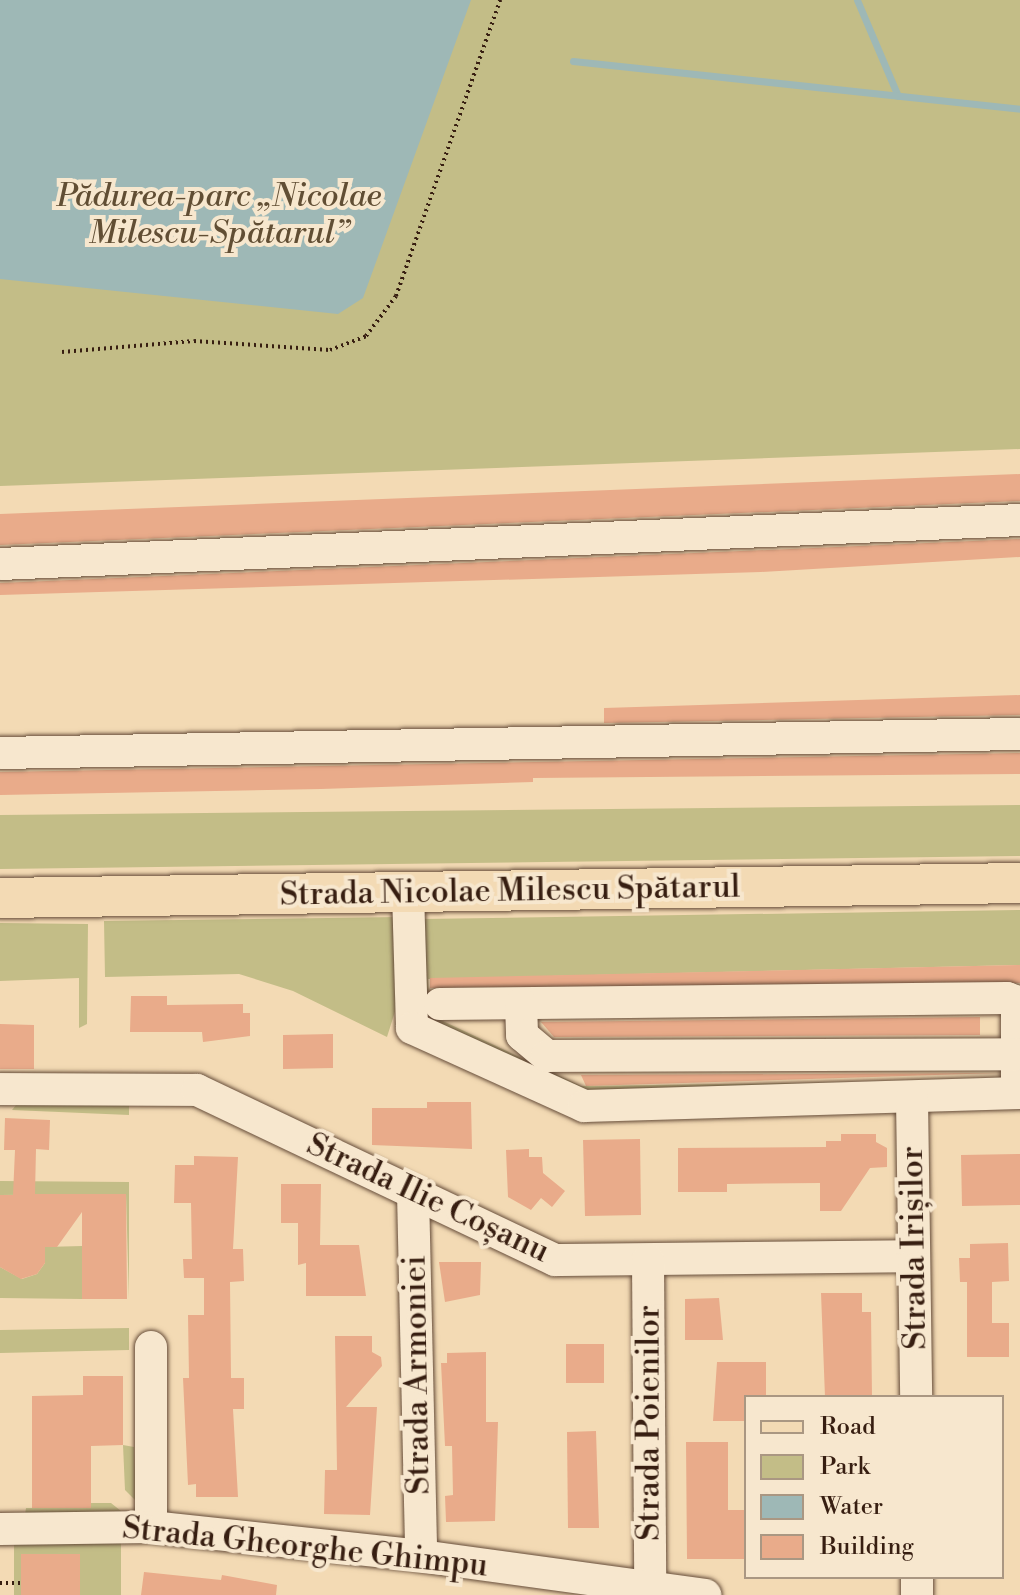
<!DOCTYPE html>
<html>
<head>
<meta charset="utf-8">
<style>
  body { margin:0 }
  #map { position:relative; width:1020px; height:1595px; overflow:hidden; background:#f3dab4; font-family:"Libre Bodoni",serif }
  div>[style] { position:absolute }
  [style*='--x'] { left:calc(var(--x)*1px); top:calc(var(--y)*1px); width:calc(var(--w)*1px); rotate:calc(var(--a)*1deg) }
  .green>* { inset:0; background:#c3bd87 }
  .water>* { inset:0; background:#9eb8b6 }
  .stream>* { height:7px; margin:-3.5px; padding:0 3.5px; transform-origin:3.5px; border-radius:3.5px; background:#9eb8b6 }
  .building>* { inset:0; background:#e9ab8a }
  .path>* { height:4px; margin-top:-2px; transform-origin:0; background:repeating-linear-gradient(90deg,#371e11 0 2px,transparent 0 6px) }
  .roads { filter:drop-shadow(0 0 2px #664d3a) drop-shadow(0 0 2px #664d3a) }
  .minor>* { height:32px; margin:-16px; padding:0 16px; transform-origin:16px; border-radius:16px; background:#f7e7ce }
  .major>* { height:40px; margin:-20px; padding:0 20px; transform-origin:20px; border-radius:20px; background:#f3dab4 }
  span { translate:-50% -50%; white-space:nowrap; text-align:center; line-height:1.15; -webkit-text-stroke:8px #f7e7ce; paint-order:stroke }
  .park-label { font-size:32px; color:#614e34; font-style:italic }
  .street-label { font-size:32px; color:#371e11 }
  .legend { position:absolute; left:744px; top:1395px; width:260px; height:184px; box-sizing:border-box; background:#f7e7ce; border:2px solid #aa9782; margin:0; padding:10px 14px; list-style:none; font-size:24px; color:#371e11 }
  .legend li { display:flex; align-items:center; gap:16px; height:40px }
  .legend b { width:40px; border:2px solid #aa9782 }
</style>
</head>
<body>
<div id="map">
  <div class="green">
    <div style="clip-path:polygon(0 0,1020px 0,1020px 449px,0 486px)"></div>
    <div style="clip-path:polygon(1020px 805px,1020px 856px,0 869px,0 815px)"></div>
    <div style="clip-path:polygon(1020px 910px,1020px 965px,428px 979px,430px 1015px,581px 1086px,1005px 1080px,589px 1094px,426px 1019px,421px 919px)"></div>
    <div style="clip-path:polygon(401px 917px,398px 1002px,387px 1037px,293px 991px,239px 974px,105px 977px,104px 921px)"></div>
    <div style="clip-path:polygon(0 923px,88px 924px,87px 1024px,79px 1028px,79px 978px,0 981px)"></div>
    <div style="clip-path:polygon(20px 1100px,129px 1105px,129px 1115px,12px 1110px)"></div>
    <div style="clip-path:polygon(0 1181px,129px 1182px,129px 1299px,126px 1194px,0 1195px)"></div>
    <div style="clip-path:polygon(82px 1246px,82px 1299px,0 1298px,0 1267px,22px 1279px,37px 1274px,45px 1263px,45px 1247px)"></div>
    <div style="clip-path:polygon(129px 1328px,129px 1350px,0 1353px,0 1330px)"></div>
    <div style="clip-path:polygon(123px 1445px,134px 1447px,136px 1501px,125px 1490px)"></div>
    <div style="clip-path:polygon(91px 1503px,111px 1503px,126px 1515px,25px 1515px,26px 1508px,91px 1508px)"></div>
    <div style="clip-path:polygon(121px 1541px,121px 1595px,80px 1595px,79px 1554px,22px 1554px,21px 1595px,14px 1595px,14px 1543px)"></div>
  </div>
  <div class="water">
    <div style="clip-path:polygon(0 0,471px 0,363px 298px,338px 314px,0 279px)"></div>
  </div>
  <div class="stream">
    <div style="--x:857;--y:0;--w:104;--a:66.9"></div>
    <div style="--x:573;--y:61;--w:450;--a:6.1"></div>
  </div>
  <div class="building">
    <div style="clip-path:polygon(1020px 474px,1020px 501px,0 545px,0 514px)"></div>
    <div style="clip-path:polygon(1020px 539px,1020px 557px,761px 572px,0 595px,0 583px)"></div>
    <div style="clip-path:polygon(1020px 695px,1020px 715px,604px 723px,604px 708px)"></div>
    <div style="clip-path:polygon(1020px 753px,1020px 774px,533px 778px,533px 782px,321px 789px,0 795px,0 772px)"></div>
    <div style="clip-path:polygon(1020px 965px,1020px 983px,430px 988px,430px 978px)"></div>
    <div style="clip-path:polygon(131px 996px,167px 996px,167px 1005px,243px 1004px,243px 1013px,250px 1013px,250px 1036px,203px 1042px,202px 1032px,130px 1032px)"></div>
    <div style="clip-path:polygon(980px 1017px,980px 1035px,554px 1037px,541px 1022px)"></div>
    <div style="clip-path:polygon(0 1024px,34px 1025px,34px 1069px,0 1069px)"></div>
    <div style="clip-path:polygon(333px 1034px,333px 1068px,283px 1069px,283px 1035px)"></div>
    <div style="clip-path:polygon(998px 1073px,586px 1086px,581px 1075px)"></div>
    <div style="clip-path:polygon(427px 1102px,471px 1102px,472px 1149px,372px 1145px,372px 1108px,427px 1108px)"></div>
    <div style="clip-path:polygon(5px 1118px,50px 1120px,49px 1150px,36px 1149px,35px 1194px,126px 1194px,127px 1299px,82px 1299px,82px 1212px,57px 1247px,45px 1247px,45px 1263px,37px 1274px,21px 1279px,0 1267px,0 1195px,13px 1195px,15px 1150px,4px 1150px)"></div>
    <div style="clip-path:polygon(841px 1134px,876px 1134px,876px 1142px,887px 1148px,887px 1167px,870px 1168px,841px 1211px,820px 1211px,820px 1183px,727px 1184px,727px 1192px,678px 1192px,678px 1148px,826px 1147px,826px 1141px,841px 1141px)"></div>
    <div style="clip-path:polygon(640px 1139px,641px 1215px,585px 1216px,583px 1140px)"></div>
    <div style="clip-path:polygon(529px 1149px,529px 1157px,542px 1157px,543px 1173px,565px 1191px,552px 1207px,541px 1198px,531px 1210px,508px 1197px,506px 1150px)"></div>
    <div style="clip-path:polygon(1020px 1154px,1020px 1205px,962px 1206px,961px 1155px)"></div>
    <div style="clip-path:polygon(194px 1156px,238px 1157px,233px 1249px,243px 1249px,244px 1281px,230px 1282px,231px 1378px,244px 1378px,244px 1409px,233px 1409px,238px 1497px,196px 1497px,196px 1484px,188px 1485px,183px 1378px,189px 1378px,188px 1315px,204px 1315px,204px 1278px,184px 1278px,183px 1259px,192px 1259px,191px 1203px,174px 1203px,175px 1165px,194px 1165px)"></div>
    <div style="clip-path:polygon(281px 1184px,321px 1184px,320px 1245px,359px 1245px,366px 1296px,306px 1296px,306px 1263px,298px 1265px,298px 1223px,281px 1223px)"></div>
    <div style="clip-path:polygon(1008px 1243px,1009px 1281px,992px 1282px,992px 1323px,1009px 1323px,1009px 1357px,967px 1357px,967px 1282px,960px 1282px,959px 1258px,970px 1258px,970px 1244px)"></div>
    <div style="clip-path:polygon(439px 1262px,481px 1262px,480px 1295px,445px 1302px)"></div>
    <div style="clip-path:polygon(821px 1293px,862px 1293px,862px 1312px,871px 1312px,872px 1397px,825px 1397px)"></div>
    <div style="clip-path:polygon(719px 1298px,723px 1340px,685px 1340px,685px 1299px)"></div>
    <div style="clip-path:polygon(335px 1336px,372px 1336px,372px 1352px,381px 1357px,382px 1366px,346px 1407px,377px 1407px,370px 1515px,324px 1514px,325px 1470px,337px 1470px)"></div>
    <div style="clip-path:polygon(566px 1344px,604px 1344px,604px 1383px,566px 1383px)"></div>
    <div style="clip-path:polygon(486px 1352px,486px 1422px,498px 1422px,495px 1521px,446px 1522px,445px 1496px,453px 1495px,452px 1446px,445px 1446px,441px 1363px,447px 1363px,447px 1353px)"></div>
    <div style="clip-path:polygon(717px 1362px,766px 1362px,766px 1397px,746px 1397px,746px 1421px,713px 1421px)"></div>
    <div style="clip-path:polygon(83px 1376px,123px 1376px,123px 1445px,91px 1446px,91px 1508px,32px 1508px,32px 1396px,83px 1395px)"></div>
    <div style="clip-path:polygon(596px 1431px,599px 1528px,568px 1528px,567px 1432px)"></div>
    <div style="clip-path:polygon(686px 1442px,728px 1442px,728px 1510px,745px 1510px,745px 1559px,687px 1559px)"></div>
    <div style="clip-path:polygon(21px 1554px,80px 1554px,80px 1595px,21px 1595px)"></div>
    <div style="clip-path:polygon(144px 1572px,221px 1580px,222px 1575px,277px 1585px,276px 1595px,141px 1595px)"></div>
  </div>
  <div class="path">
    <div style="--x:62;--y:352;--w:132;--a:-4.8"></div>
    <div style="--x:194;--y:341;--w:136;--a:3.8"></div>
    <div style="--x:330;--y:350;--w:39;--a:-21"></div>
    <div style="--x:366;--y:336;--w:50;--a:-53.1"></div>
    <div style="--x:396;--y:296;--w:314;--a:-70.6"></div>
    <div style="--x:0;--y:1583;--w:21;--a:0"></div>
  </div>
  <div class="roads">
    <div class="minor">
      <div style="--x:0;--y:564;--w:1021;--a:-2.47"></div>
      <div style="--x:0;--y:753;--w:1020;--a:-1.07"></div>
      <div style="--x:408;--y:892;--w:136;--a:88.3"></div>
      <div style="--x:412;--y:1028;--w:189;--a:24.4"></div>
      <div style="--x:584;--y:1106;--w:436;--a:-1.7"></div>
      <div style="--x:440;--y:1004;--w:567;--a:-0.61"></div>
      <div style="--x:1007;--y:998;--w:9;--a:21"></div>
      <div style="--x:1015;--y:1001;--w:10;--a:79"></div>
      <div style="--x:1017;--y:1011;--w:82;--a:90"></div>
      <div style="--x:521;--y:1004;--w:31;--a:88"></div>
      <div style="--x:522;--y:1035;--w:33;--a:40"></div>
      <div style="--x:547;--y:1056;--w:470;--a:-0.2"></div>
      <div style="--x:0;--y:1089;--w:197;--a:0.3"></div>
      <div style="--x:197;--y:1090;--w:396;--a:25.4"></div>
      <div style="--x:555;--y:1260;--w:359;--a:-0.6"></div>
      <div style="--x:912;--y:1098;--w:299;--a:89.2"></div>
      <div style="--x:413;--y:1193;--w:363;--a:88.7"></div>
      <div style="--x:648;--y:1260;--w:327;--a:89.6"></div>
      <div style="--x:151;--y:1347;--w:180;--a:90"></div>
      <div style="--x:0;--y:1529;--w:151;--a:-0.8"></div>
      <div style="--x:151;--y:1527;--w:272;--a:6.1"></div>
      <div style="--x:421;--y:1556;--w:287;--a:7.8"></div>
      <div style="--x:917;--y:1577;--w:18;--a:90"></div>
    </div>
    <div class="major">
      <div style="--x:0;--y:898;--w:1020;--a:-0.84"></div>
    </div>
  </div>
  <div class="park-label">
    <span style="left:219px;top:215px">Pădurea-parc „Nicolae<br>Milescu-Spătarul”</span>
  </div>
  <div class="street-label">
    <span style="left:510px;top:891px;rotate:-1deg">Strada Nicolae Milescu Spătarul</span>
    <span style="left:428px;top:1198px;rotate:25deg">Strada Ilie Coșanu</span>
    <span style="left:914px;top:1248px;rotate:-91deg">Strada Irișilor</span>
    <span style="left:417px;top:1375px;rotate:-91deg">Strada Armoniei</span>
    <span style="left:649px;top:1423px;rotate:-90deg">Strada Poienilor</span>
    <span style="left:305px;top:1547px;rotate:6deg">Strada Gheorghe Ghimpu</span>
  </div>
  <ul class="legend">
  <li><b style="height:10px;background:#f3dab4"></b>Road</li>
  <li><b style="height:22px;background:#c3bd87"></b>Park</li>
  <li><b style="height:22px;background:#9eb8b6"></b>Water</li>
  <li><b style="height:22px;background:#e9ab8a"></b>Building</li>
  </ul>
</div>
</body>
</html>
